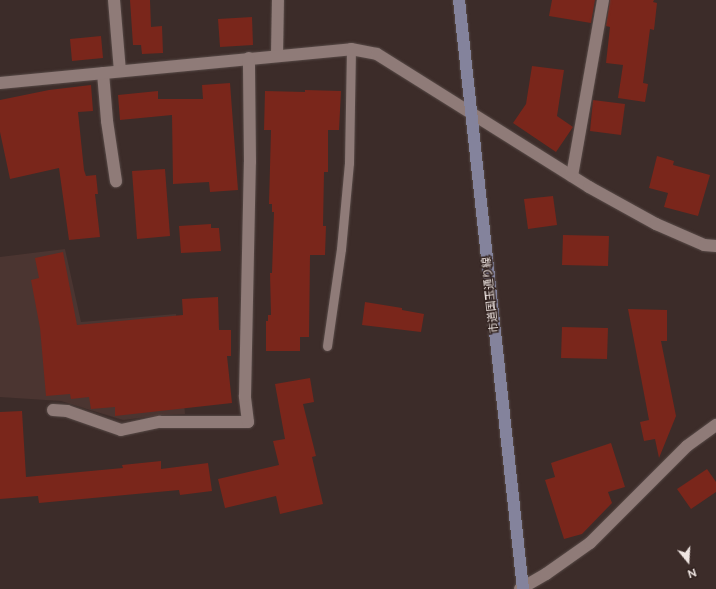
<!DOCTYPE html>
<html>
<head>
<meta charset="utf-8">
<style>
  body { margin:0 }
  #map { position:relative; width:716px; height:589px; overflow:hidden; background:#3c2c29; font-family:Raleway,"Noto Sans JP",sans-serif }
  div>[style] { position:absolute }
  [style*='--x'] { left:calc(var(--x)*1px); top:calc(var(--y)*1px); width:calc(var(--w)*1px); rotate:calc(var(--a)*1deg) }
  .built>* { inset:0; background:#4b3531 }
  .building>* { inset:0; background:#7a261b }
  .roads { filter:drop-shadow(0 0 1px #574a47) drop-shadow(0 0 1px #574a47) }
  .lane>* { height:9px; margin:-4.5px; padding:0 4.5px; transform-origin:4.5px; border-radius:4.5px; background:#8f7b78 }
  .street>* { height:12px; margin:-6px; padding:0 6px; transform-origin:6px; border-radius:6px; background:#8f7b78 }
  .secondary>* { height:12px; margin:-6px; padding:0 6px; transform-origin:6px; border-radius:6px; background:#84839c }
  span { translate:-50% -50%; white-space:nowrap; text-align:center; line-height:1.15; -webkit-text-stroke:3px #31221f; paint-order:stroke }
  .street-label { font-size:11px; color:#efe5e2 }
  .north { position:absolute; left:668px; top:541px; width:40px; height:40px; -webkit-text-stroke:3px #31221f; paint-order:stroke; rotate:162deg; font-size:11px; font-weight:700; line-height:16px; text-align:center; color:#efe5e2 }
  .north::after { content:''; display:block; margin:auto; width:14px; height:18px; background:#efe5e2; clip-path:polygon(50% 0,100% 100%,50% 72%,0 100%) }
</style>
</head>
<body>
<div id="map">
  <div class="built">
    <div style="clip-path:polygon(65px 249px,81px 322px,176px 314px,185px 414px,163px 415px,123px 420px,61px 401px,0 397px,0 257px)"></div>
  </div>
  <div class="building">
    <div style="clip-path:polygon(130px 0,150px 0,151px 27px,162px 26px,163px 53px,142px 54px,141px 45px,133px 45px)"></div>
    <div style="clip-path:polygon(552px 0,595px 0,591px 23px,549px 16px)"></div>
    <div style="clip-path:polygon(610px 0,654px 0,653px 2px,657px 3px,654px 30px,650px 29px,643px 83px,648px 84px,645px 102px,618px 98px,623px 65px,606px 63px,610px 27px,606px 26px)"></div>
    <div style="clip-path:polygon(252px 17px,253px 45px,220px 47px,218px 19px)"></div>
    <div style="clip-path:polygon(101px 36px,103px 58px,72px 61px,70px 39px)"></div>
    <div style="clip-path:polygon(532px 66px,564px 70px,557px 116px,573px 127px,556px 152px,513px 123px,526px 104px)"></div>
    <div style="clip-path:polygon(230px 83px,238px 190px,210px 192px,209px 182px,173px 184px,172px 115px,120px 120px,118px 95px,158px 91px,158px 99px,203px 99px,202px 85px)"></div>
    <div style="clip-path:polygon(91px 85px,93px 111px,78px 112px,84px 170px,86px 176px,96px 175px,98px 194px,95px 194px,100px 237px,69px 240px,59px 168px,10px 179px,0 132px,0 100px,49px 90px)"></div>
    <div style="clip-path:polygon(305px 90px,341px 91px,339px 130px,328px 130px,328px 172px,324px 172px,323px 226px,326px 226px,325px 255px,310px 255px,309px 337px,300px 337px,300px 351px,266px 351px,266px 321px,268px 321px,268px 315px,271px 315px,270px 273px,272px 273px,274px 212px,272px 212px,272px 204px,269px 204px,271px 130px,264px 130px,265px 91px,305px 92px)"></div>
    <div style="clip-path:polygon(593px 100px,625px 104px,621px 135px,590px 131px)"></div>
    <div style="clip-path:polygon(657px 156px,674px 161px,673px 165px,710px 175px,698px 216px,664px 207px,668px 193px,649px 188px)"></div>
    <div style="clip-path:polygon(165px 169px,170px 236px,137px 239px,132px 171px)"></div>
    <div style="clip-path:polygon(553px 196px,557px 225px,528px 229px,524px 199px)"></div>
    <div style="clip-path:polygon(211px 224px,211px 228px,219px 228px,221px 251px,181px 253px,179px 226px)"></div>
    <div style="clip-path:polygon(563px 235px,609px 236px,608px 266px,562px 265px)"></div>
    <div style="clip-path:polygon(63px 252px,77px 325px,183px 315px,182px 299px,218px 297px,219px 330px,231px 330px,231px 356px,227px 356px,232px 403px,115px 416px,115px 407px,91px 409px,89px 397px,71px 399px,70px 394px,46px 396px,40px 328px,31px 280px,39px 278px,35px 258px)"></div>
    <div style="clip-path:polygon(365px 302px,402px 308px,402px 310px,424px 314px,421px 332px,362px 325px)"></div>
    <div style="clip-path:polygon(628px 309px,667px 310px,667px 341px,661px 341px,676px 416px,659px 458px,655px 439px,644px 441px,640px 422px,649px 420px)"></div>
    <div style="clip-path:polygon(562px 327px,608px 328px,607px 359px,561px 358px)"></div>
    <div style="clip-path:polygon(310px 378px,314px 402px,303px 404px,316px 456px,312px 457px,323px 504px,280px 514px,276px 496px,225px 508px,218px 479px,279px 465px,273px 441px,285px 439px,275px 384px)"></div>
    <div style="clip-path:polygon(22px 411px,26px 477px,123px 468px,122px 465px,161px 461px,161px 469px,208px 463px,212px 491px,180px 495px,179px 490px,39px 503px,38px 496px,0 499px,0 412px)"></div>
    <div style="clip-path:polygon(611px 443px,625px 487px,608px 492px,612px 503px,582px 534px,564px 539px,545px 480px,555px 477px,551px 463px)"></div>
    <div style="clip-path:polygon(707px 469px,716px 482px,716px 492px,691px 509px,677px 489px)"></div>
  </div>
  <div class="roads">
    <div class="lane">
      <div style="--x:327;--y:346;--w:98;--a:-81.8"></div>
      <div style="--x:341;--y:249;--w:86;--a:-84.7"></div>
      <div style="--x:349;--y:163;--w:114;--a:-89"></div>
    </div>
    <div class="street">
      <div style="--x:114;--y:0;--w:71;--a:85.2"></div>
      <div style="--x:277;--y:55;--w:55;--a:-89"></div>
      <div style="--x:103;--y:73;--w:48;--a:85.2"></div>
      <div style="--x:107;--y:121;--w:61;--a:81.5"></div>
      <div style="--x:0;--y:83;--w:353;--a:-5.5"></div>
      <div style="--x:351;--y:49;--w:26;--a:11"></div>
      <div style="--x:377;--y:54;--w:250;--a:32.1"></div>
      <div style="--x:589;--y:187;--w:77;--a:28.9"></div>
      <div style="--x:656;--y:224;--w:52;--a:23.6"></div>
      <div style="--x:704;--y:245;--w:12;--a:5"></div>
      <div style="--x:572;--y:176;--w:179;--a:-80"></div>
      <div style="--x:53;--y:410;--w:14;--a:4"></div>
      <div style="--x:67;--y:411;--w:57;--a:19.4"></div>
      <div style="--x:121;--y:430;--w:40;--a:-12"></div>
      <div style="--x:160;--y:422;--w:88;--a:0"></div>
      <div style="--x:248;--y:422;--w:26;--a:-97"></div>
      <div style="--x:245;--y:396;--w:234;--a:-88.8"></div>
      <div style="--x:250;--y:162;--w:104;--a:-90.6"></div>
      <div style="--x:520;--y:589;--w:30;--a:-30"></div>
      <div style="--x:546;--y:574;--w:54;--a:-35.2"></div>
      <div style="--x:590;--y:543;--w:137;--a:-45"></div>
      <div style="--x:687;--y:446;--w:36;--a:-36"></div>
    </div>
    <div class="secondary">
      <div style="--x:459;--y:0;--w:592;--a:83.8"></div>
    </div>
  </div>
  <div class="street-label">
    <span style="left:491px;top:295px;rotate:-96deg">市道国玉通り線</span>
  </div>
  <div class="north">N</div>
</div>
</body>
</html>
